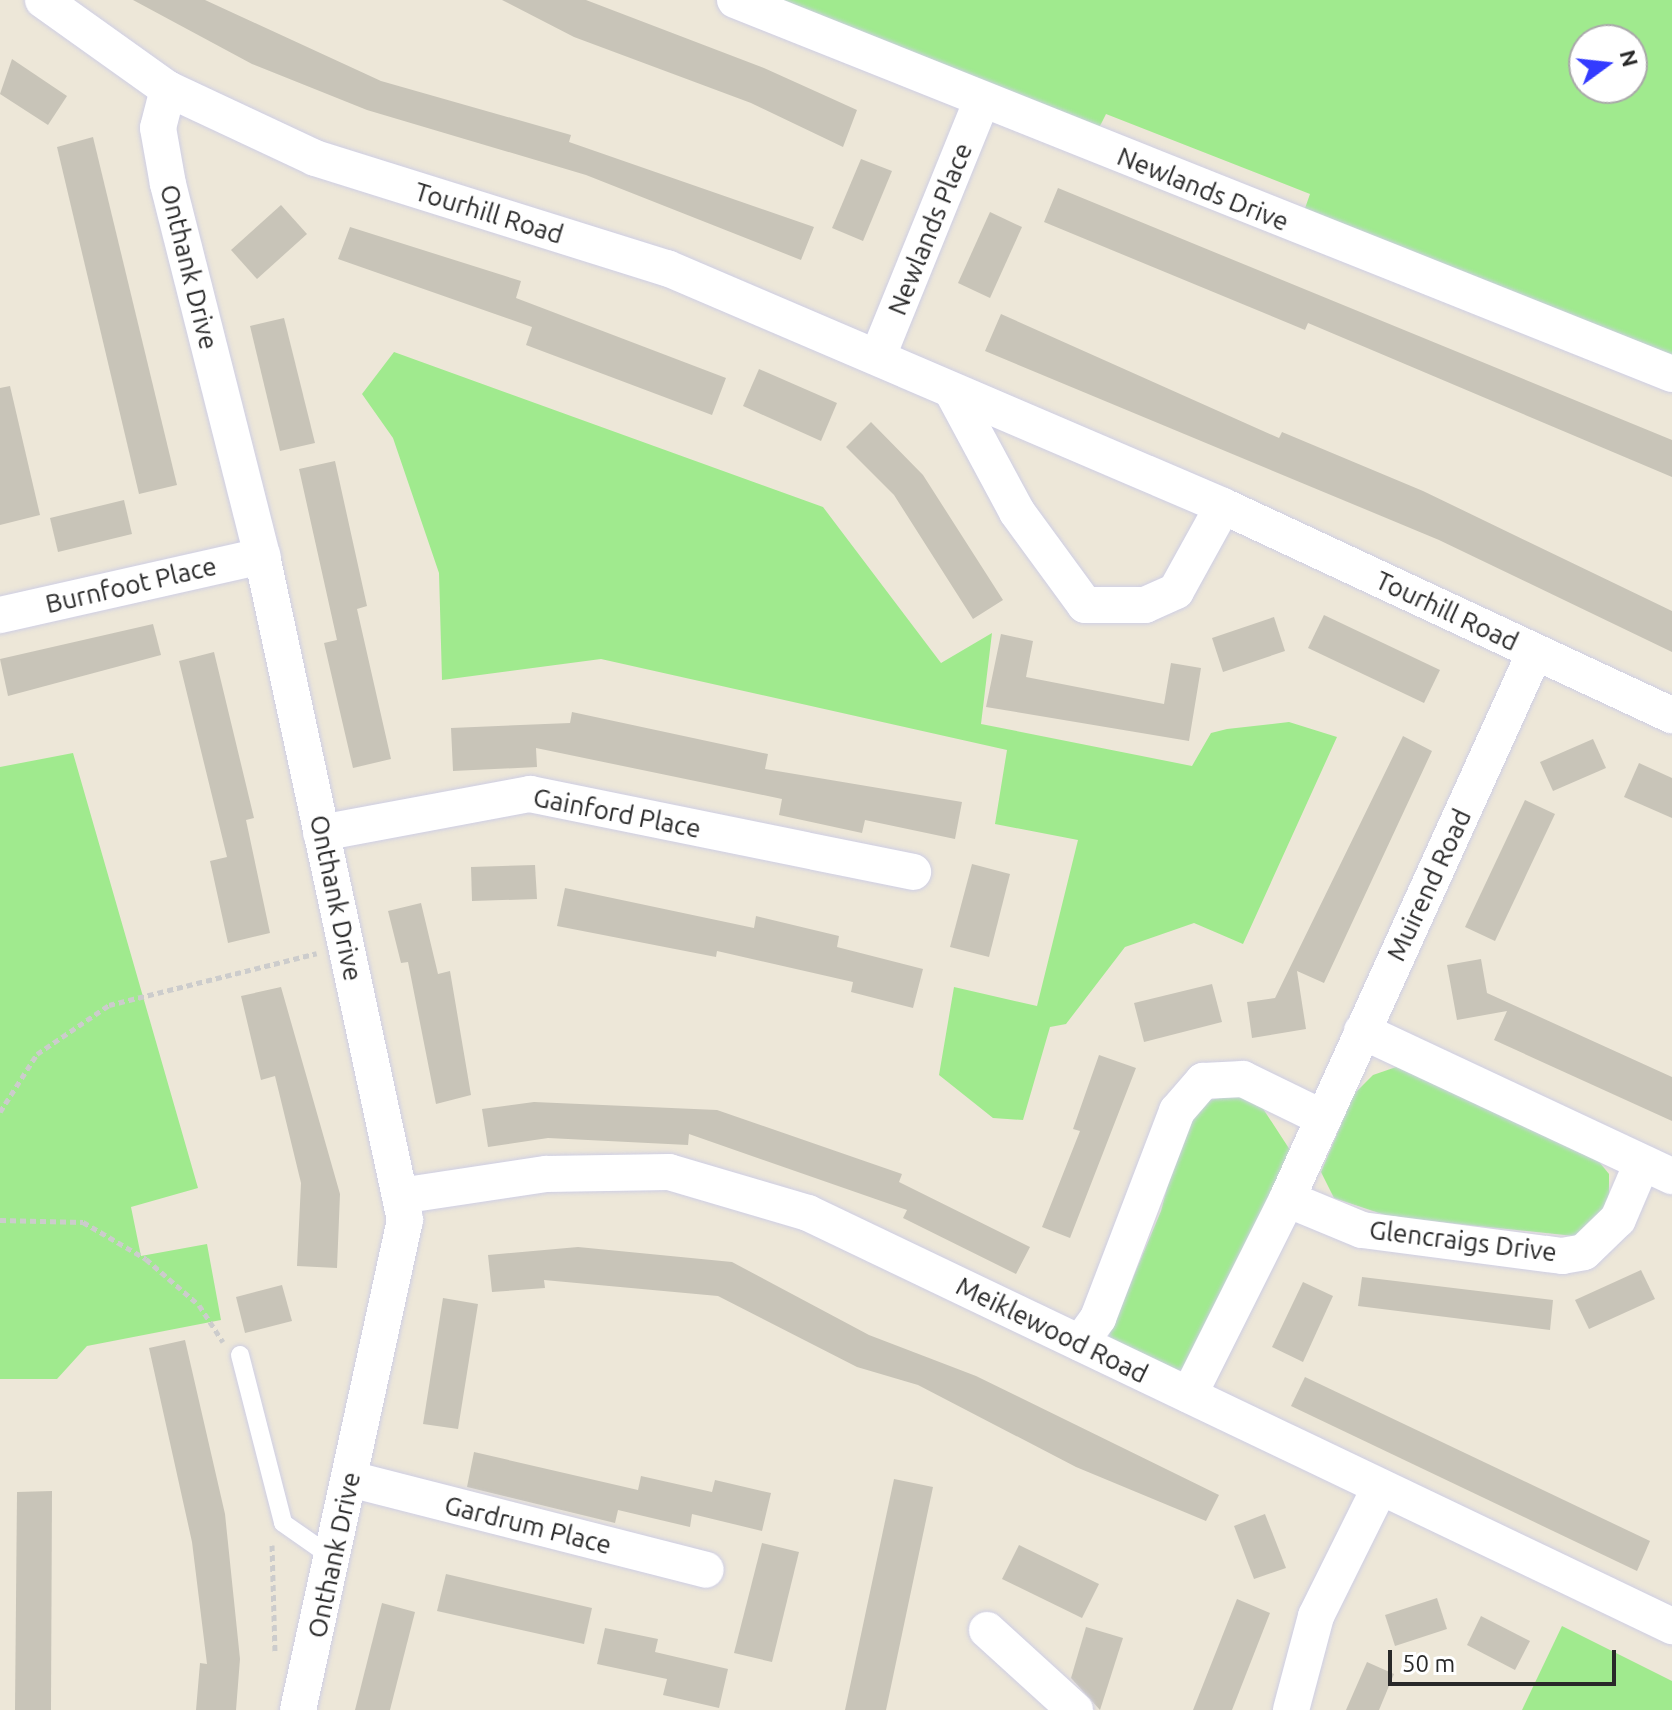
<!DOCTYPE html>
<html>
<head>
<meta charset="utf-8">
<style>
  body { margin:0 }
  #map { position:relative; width:1672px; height:1710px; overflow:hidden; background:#ede7d8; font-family:Ubuntu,sans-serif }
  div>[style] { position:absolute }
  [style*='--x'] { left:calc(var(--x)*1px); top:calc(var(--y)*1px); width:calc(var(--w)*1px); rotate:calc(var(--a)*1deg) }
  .green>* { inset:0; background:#a0ea8e }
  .building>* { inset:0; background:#c8c4b8 }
  .path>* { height:5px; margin-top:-2.5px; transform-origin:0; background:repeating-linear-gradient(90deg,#ccc 0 6px,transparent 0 10px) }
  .roads { filter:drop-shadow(0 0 2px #cecee4) drop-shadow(0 0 2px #cecee4) }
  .service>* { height:18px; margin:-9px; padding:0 9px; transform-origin:9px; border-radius:9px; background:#fff }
  .minor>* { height:36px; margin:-18px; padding:0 18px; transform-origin:18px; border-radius:18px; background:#fff }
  span { translate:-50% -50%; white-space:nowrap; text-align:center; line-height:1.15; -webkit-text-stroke:8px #fff; paint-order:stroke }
  .street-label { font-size:26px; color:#292929 }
  .north { position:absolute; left:1568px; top:24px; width:80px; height:80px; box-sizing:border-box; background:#fff; border:2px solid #a9a9a9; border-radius:50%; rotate:75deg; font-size:22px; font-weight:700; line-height:32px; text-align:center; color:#292929 }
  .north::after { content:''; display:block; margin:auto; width:28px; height:36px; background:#333bff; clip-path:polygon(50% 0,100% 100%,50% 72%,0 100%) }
  .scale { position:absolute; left:1388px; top:1650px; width:228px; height:36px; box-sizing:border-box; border:4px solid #292929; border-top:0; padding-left:10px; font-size:24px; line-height:28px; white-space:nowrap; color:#292929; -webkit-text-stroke:6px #fff; paint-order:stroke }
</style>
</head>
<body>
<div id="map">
  <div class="green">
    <div style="clip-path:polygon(evenodd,777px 0,1672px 0,1672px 363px,1303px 214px,1310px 194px,1106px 114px,1097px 132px,777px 0,1584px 40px,1632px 40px,1632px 88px,1584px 88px,1584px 40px)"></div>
    <div style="clip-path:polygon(394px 352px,823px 507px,941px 663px,992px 633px,981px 724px,1192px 766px,1211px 733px,1227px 729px,1289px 722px,1337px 737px,1243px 944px,1194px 923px,1125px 947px,1066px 1024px,1050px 1027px,1023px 1120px,993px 1118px,939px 1075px,954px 987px,1037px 1006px,1078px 840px,995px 824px,1007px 750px,601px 659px,442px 680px,439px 573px,393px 438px,362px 394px)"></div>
    <div style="clip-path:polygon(73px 753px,198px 1188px,131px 1207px,141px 1256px,207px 1244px,221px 1320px,87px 1346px,57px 1379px,0 1379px,0 767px)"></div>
    <div style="clip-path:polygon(1402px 1065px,1596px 1158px,1609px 1174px,1609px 1200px,1599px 1221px,1574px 1236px,1391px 1217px,1334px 1198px,1321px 1172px,1354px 1094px,1373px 1075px)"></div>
    <div style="clip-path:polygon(1234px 1095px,1260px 1104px,1290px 1150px,1197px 1353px,1177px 1374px,1110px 1347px,1109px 1335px,1161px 1211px,1186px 1116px,1205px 1101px)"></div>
    <div style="clip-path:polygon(1562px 1626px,1672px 1681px,1672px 1710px,1522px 1710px)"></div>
  </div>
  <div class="building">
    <div style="clip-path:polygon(133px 0,205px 0,381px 81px,571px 135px,569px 142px,814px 227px,801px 260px,586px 175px,367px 110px,252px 64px)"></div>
    <div style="clip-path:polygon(502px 0,586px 0,764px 68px,857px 110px,843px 147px,751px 103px,574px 37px)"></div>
    <div style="clip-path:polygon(12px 59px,67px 96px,48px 125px,0 94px)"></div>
    <div style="clip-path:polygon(93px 137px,177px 485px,139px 494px,57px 147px)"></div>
    <div style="clip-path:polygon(861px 159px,892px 171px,863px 241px,832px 228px)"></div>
    <div style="clip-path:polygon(1058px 188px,1672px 440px,1672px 477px,1308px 323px,1305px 330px,1044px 222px)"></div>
    <div style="clip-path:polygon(281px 205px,307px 234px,257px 279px,231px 250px)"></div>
    <div style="clip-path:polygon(990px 212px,1022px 227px,990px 298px,958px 283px)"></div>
    <div style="clip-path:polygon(350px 227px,521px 281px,516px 298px,726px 378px,712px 415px,526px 345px,532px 327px,338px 259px)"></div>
    <div style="clip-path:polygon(1001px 314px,1279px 438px,1282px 432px,1423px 491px,1672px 611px,1672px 652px,1439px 540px,985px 351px)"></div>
    <div style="clip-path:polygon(284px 318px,315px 443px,280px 451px,250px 326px)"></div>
    <div style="clip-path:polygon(759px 369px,837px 403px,821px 441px,743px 406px)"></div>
    <div style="clip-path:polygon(10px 386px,40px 515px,0 525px,0 388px)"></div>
    <div style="clip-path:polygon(871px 422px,923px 475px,1003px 600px,973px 619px,894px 495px,846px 447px)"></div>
    <div style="clip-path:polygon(335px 461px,367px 606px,357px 609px,391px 759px,353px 768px,324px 643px,337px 640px,299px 469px)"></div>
    <div style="clip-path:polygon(124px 500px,132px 534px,58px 552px,50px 518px)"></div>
    <div style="clip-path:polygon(1324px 615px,1440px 670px,1424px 703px,1308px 648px)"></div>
    <div style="clip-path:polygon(1274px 617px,1285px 651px,1223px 672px,1212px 638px)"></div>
    <div style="clip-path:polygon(153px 624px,161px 655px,8px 696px,0 659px)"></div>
    <div style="clip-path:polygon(1001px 634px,1033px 641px,1026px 677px,1164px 704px,1171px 663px,1201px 668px,1189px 741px,986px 707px)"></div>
    <div style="clip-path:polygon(214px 652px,254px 818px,246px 820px,270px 933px,228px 943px,210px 861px,227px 857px,179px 661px)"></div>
    <div style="clip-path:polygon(572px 712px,768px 754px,765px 769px,962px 802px,955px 839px,865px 820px,862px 833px,779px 815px,782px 799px,536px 748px,537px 767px,453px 771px,451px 728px,570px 723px)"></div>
    <div style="clip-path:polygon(1403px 736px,1432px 751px,1324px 983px,1297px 971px,1306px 1029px,1252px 1038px,1247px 1002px,1275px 998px)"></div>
    <div style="clip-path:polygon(1593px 739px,1606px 768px,1553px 791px,1540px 762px)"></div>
    <div style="clip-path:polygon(1639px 763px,1672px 778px,1672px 818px,1624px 797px)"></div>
    <div style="clip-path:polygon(1525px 800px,1555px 814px,1495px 941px,1465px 927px)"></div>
    <div style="clip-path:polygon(972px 864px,1010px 874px,989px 957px,950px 947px)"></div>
    <div style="clip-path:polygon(535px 865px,537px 899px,472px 901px,471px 867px)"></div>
    <div style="clip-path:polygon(565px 888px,754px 928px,756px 916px,839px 936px,837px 947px,923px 969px,913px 1008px,851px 992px,853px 982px,717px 951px,716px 957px,557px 926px)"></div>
    <div style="clip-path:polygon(421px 903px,438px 974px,450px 971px,471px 1095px,436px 1104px,408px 962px,401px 963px,388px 911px)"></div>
    <div style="clip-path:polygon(1481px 959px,1487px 993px,1672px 1077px,1672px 1121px,1494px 1040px,1507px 1011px,1457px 1020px,1447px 965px)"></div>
    <div style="clip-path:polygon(1212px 984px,1222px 1022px,1144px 1042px,1134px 1003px)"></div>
    <div style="clip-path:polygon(281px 987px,340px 1194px,337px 1268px,297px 1266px,301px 1183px,275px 1076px,261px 1080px,241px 996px)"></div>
    <div style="clip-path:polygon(1099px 1055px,1136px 1068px,1070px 1238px,1042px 1227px,1080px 1131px,1073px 1129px)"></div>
    <div style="clip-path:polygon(534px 1102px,717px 1110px,902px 1174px,899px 1182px,1030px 1247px,1016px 1274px,903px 1218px,907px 1210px,689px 1134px,688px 1145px,548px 1138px,488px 1147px,482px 1109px)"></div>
    <div style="clip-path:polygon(578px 1247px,732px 1262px,869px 1335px,976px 1376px,1219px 1495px,1206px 1521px,1076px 1467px,918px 1385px,857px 1367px,718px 1296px,544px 1280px,545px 1288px,492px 1292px,488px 1255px)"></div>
    <div style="clip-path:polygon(1641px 1270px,1655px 1299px,1589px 1329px,1575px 1300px)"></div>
    <div style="clip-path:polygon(1362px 1277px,1553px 1300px,1550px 1330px,1358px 1306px)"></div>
    <div style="clip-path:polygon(1303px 1282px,1333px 1296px,1303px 1362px,1272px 1347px)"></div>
    <div style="clip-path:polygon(282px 1285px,292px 1321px,245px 1333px,236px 1297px)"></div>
    <div style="clip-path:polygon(443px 1298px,478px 1304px,458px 1429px,423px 1424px)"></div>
    <div style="clip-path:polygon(185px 1340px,225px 1514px,240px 1659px,236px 1710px,196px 1710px,200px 1663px,207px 1664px,192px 1542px,149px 1348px)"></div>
    <div style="clip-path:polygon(1305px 1377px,1650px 1541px,1637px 1571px,1291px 1406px)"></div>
    <div style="clip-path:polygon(474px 1452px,638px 1490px,641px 1476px,712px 1492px,715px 1480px,771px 1493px,762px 1531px,692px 1514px,690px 1527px,618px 1510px,615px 1523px,467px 1487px)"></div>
    <div style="clip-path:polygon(894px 1479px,933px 1487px,886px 1710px,845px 1710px)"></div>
    <div style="clip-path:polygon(52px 1491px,51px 1710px,15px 1710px,17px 1492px)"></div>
    <div style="clip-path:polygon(1265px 1514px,1286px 1568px,1254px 1579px,1234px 1526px)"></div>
    <div style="clip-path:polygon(762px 1543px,799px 1552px,772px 1662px,734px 1653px)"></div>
    <div style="clip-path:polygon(1019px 1545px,1099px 1584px,1082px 1618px,1002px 1579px)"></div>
    <div style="clip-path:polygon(446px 1574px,592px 1608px,584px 1644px,437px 1611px)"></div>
    <div style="clip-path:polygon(1437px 1598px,1447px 1629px,1395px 1646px,1385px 1615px)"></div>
    <div style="clip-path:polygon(1237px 1599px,1270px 1613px,1232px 1710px,1193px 1710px)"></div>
    <div style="clip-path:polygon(382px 1603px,415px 1612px,390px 1710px,355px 1710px)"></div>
    <div style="clip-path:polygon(1481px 1616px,1530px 1641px,1515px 1670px,1467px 1645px)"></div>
    <div style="clip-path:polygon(1086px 1627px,1123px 1638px,1100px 1710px,1071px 1678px)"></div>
    <div style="clip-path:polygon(605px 1628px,658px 1639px,655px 1652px,728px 1669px,719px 1708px,663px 1695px,667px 1679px,597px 1664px)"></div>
    <div style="clip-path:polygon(1367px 1662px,1394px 1674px,1379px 1710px,1346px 1710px)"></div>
  </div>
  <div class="path">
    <div style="--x:0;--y:1112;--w:69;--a:-57.5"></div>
    <div style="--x:37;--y:1054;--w:87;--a:-34.2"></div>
    <div style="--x:109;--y:1005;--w:214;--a:-14"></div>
    <div style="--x:0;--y:1220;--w:83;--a:1.4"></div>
    <div style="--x:83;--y:1222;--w:73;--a:30.4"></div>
    <div style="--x:146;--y:1259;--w:70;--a:41"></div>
    <div style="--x:199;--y:1305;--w:44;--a:57"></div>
    <div style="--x:272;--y:1545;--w:106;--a:88.4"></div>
  </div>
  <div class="roads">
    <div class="service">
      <div style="--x:240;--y:1355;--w:173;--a:75.6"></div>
      <div style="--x:283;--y:1523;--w:61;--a:35"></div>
    </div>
    <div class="minor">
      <div style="--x:43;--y:0;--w:153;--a:35.5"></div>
      <div style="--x:168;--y:89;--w:162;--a:25.1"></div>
      <div style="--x:315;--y:158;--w:369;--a:17.4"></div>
      <div style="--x:667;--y:268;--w:605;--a:23.17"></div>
      <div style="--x:1223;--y:506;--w:495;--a:25"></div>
      <div style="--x:735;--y:0;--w:1009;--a:21.76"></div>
      <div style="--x:168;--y:89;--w:40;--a:104.4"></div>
      <div style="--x:158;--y:128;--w:57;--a:79.9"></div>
      <div style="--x:168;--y:184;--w:384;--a:75.8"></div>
      <div style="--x:262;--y:556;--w:679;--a:77.85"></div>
      <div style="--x:405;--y:1220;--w:502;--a:102.32"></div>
      <div style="--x:878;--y:356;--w:274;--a:-67.9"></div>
      <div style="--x:953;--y:393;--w:135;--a:61.7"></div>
      <div style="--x:1017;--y:512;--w:115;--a:53.8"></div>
      <div style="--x:1085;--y:605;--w:60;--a:0"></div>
      <div style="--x:1145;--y:605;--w:34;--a:-24"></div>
      <div style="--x:1176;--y:591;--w:97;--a:-61.1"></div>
      <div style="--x:0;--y:615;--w:269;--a:-12.7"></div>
      <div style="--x:321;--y:833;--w:213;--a:-10.6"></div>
      <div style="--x:530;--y:794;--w:391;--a:11.5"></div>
      <div style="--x:1362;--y:1031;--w:342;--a:25.1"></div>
      <div style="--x:400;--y:1196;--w:148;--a:-8.6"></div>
      <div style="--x:546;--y:1174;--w:123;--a:-0.9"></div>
      <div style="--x:669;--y:1172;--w:145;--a:16.4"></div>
      <div style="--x:808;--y:1213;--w:958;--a:25.55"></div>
      <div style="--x:1287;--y:1199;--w:81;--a:22.5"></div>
      <div style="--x:1362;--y:1230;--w:202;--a:7.4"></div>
      <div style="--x:1562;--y:1256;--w:22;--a:-10"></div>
      <div style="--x:1584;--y:1252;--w:47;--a:-44.1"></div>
      <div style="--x:1618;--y:1219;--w:61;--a:-66.8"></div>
      <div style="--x:1080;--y:1343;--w:31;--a:-54"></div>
      <div style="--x:1098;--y:1318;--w:222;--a:-69.1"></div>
      <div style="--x:1177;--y:1111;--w:40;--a:-49"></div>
      <div style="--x:1203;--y:1081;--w:40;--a:-2.9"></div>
      <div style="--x:1243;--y:1079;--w:89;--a:26"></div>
      <div style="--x:1189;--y:1395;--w:219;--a:-63.4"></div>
      <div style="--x:1287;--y:1199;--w:601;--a:-65.61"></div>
      <div style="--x:350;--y:1479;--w:367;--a:14.3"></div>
      <div style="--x:987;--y:1630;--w:119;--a:42.3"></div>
      <div style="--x:1291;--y:1710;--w:97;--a:-75.1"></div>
      <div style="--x:1316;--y:1616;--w:144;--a:-63.6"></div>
    </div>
  </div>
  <div class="street-label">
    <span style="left:1203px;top:189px;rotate:22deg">Newlands Drive</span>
    <span style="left:489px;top:213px;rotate:17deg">Tourhill Road</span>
    <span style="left:930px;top:229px;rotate:-68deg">Newlands Place</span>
    <span style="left:189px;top:267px;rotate:76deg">Onthank Drive</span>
    <span style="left:131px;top:585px;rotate:-13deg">Burnfoot Place</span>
    <span style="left:1447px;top:611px;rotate:25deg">Tourhill Road</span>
    <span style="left:617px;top:813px;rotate:11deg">Gainford Place</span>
    <span style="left:1429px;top:885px;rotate:-65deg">Muirend Road</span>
    <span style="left:336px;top:898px;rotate:78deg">Onthank Drive</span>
    <span style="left:1463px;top:1241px;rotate:7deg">Glencraigs Drive</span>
    <span style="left:1052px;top:1330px;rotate:26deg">Meiklewood Road</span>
    <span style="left:528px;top:1525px;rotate:14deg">Gardrum Place</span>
    <span style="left:334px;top:1555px;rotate:-78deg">Onthank Drive</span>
  </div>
  <div class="north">N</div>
  <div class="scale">50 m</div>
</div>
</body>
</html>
